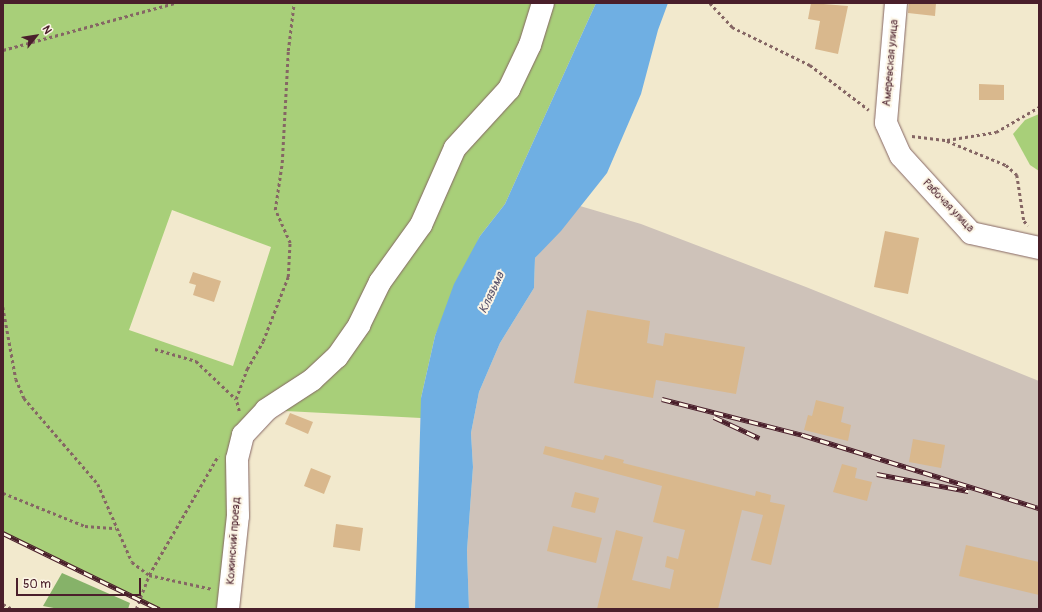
<!DOCTYPE html>
<html>
<head>
<meta charset="utf-8">
<style>
  body { margin:0 }
  #map { position:relative; width:1042px; height:612px; overflow:hidden; background:#f2e9cd; font-family:Pangolin,sans-serif }
  div>[style] { position:absolute }
  [style*='--x'] { left:calc(var(--x)*1px); top:calc(var(--y)*1px); width:calc(var(--w)*1px); rotate:calc(var(--a)*1deg) }
  .industrial>* { inset:0; background:#cec2b9 }
  .green>* { inset:0; background:#a8cf79 }
  .forest>* { inset:0; background:#86b269 }
  .water>* { inset:0; background:#6fafe3 }
  .building>* { inset:0; background:#d9b88d }
  .path>* { height:2.5px; margin-top:-1.25px; transform-origin:0; background:repeating-linear-gradient(90deg,#856664 0 3px,transparent 0 6px) }
  .roads { filter:drop-shadow(0 0 1px #856664) drop-shadow(0 0 1px #856664) }
  .minor>* { height:22px; margin:-11px; padding:0 11px; transform-origin:11px; border-radius:11px; background:#fff }
  .rail>* { height:4.5px; margin-top:-2.25px; transform-origin:0; background:repeating-linear-gradient(90deg,#fcf5e5 0 9px,#4a1f2b 0 18px); box-sizing:border-box; border-block:1px solid #4a1f2b }
  span { translate:-50% -50%; white-space:nowrap; text-align:center; line-height:1.15; -webkit-text-stroke:4px #fcf5e5; paint-order:stroke }
  .street-label { font-size:11px; color:#4a1f2b }
  .water-label { font-size:12px; color:#57516b; font-style:italic }
  .frame { position:absolute; inset:0; border:4px solid #4a1f2b; pointer-events:none }
  .north { position:absolute; left:16px; top:16px; width:40px; height:40px; -webkit-text-stroke:3px #fcf5e5; paint-order:stroke; rotate:60deg; font-size:11px; font-weight:700; line-height:16px; text-align:center; color:#4a1f2b }
  .north::after { content:''; display:block; margin:auto; width:14px; height:18px; background:#4a1f2b; clip-path:polygon(50% 0,100% 100%,50% 72%,0 100%) }
  .scale { position:absolute; left:16px; top:578px; width:125px; height:18px; box-sizing:border-box; border:2px solid #4a1f2b; border-top:0; padding-left:5px; font-size:12px; line-height:14px; white-space:nowrap; color:#4a1f2b; -webkit-text-stroke:3px #fcf5e5; paint-order:stroke }
</style>
</head>
<body>
<div id="map">
  <div class="industrial">
    <div style="clip-path:polygon(580px 206px,641px 224px,806px 287px,1039px 381px,1039px 609px,469px 609px,467px 551px,473px 467px,471px 433px,479px 392px,500px 343px,534px 288px,535px 258px)"></div>
  </div>
  <div class="green">
    <div style="clip-path:polygon(evenodd,3px 3px,596px 3px,505px 204px,480px 236px,435px 336px,421px 398px,421px 418px,266px 410px,244px 435px,228px 609px,159px 609px,3px 533px,3px 3px,172px 210px,271px 247px,233px 366px,129px 330px,172px 210px)"></div>
    <div style="clip-path:polygon(1039px 114px,1039px 171px,1030px 165px,1013px 134px,1025px 120px)"></div>
  </div>
  <div class="forest">
    <div style="clip-path:polygon(62px 573px,130px 603px,128px 609px,59px 609px,43px 606px)"></div>
  </div>
  <div class="water">
    <div style="clip-path:polygon(596px 3px,668px 3px,658px 30px,641px 94px,607px 173px,561px 231px,535px 258px,534px 288px,500px 343px,479px 392px,471px 433px,473px 467px,467px 551px,469px 609px,415px 609px,421px 398px,435px 336px,454px 284px,480px 236px,505px 204px)"></div>
  </div>
  <div class="building">
    <div style="clip-path:polygon(811px 3px,848px 6px,838px 54px,815px 49px,820px 21px,808px 19px)"></div>
    <div style="clip-path:polygon(909px 3px,936px 3px,935px 16px,908px 13px)"></div>
    <div style="clip-path:polygon(979px 84px,1004px 85px,1004px 100px,979px 100px)"></div>
    <div style="clip-path:polygon(885px 231px,919px 238px,908px 294px,874px 287px)"></div>
    <div style="clip-path:polygon(193px 272px,221px 281px,214px 302px,193px 295px,196px 285px,189px 283px)"></div>
    <div style="clip-path:polygon(587px 310px,650px 321px,647px 343px,663px 346px,665px 333px,745px 347px,736px 394px,656px 380px,653px 398px,574px 383px)"></div>
    <div style="clip-path:polygon(816px 400px,844px 407px,841px 422px,851px 425px,848px 441px,804px 430px,808px 415px,812px 416px)"></div>
    <div style="clip-path:polygon(290px 413px,313px 422px,308px 434px,285px 424px)"></div>
    <div style="clip-path:polygon(913px 439px,945px 445px,941px 468px,909px 462px)"></div>
    <div style="clip-path:polygon(545px 446px,603px 460px,605px 455px,624px 460px,623px 463px,755px 496px,756px 491px,771px 495px,770px 502px,785px 505px,771px 565px,751px 560px,763px 515px,742px 510px,718px 609px,597px 609px,616px 530px,643px 537px,632px 580px,670px 589px,674px 570px,665px 567px,667px 556px,678px 559px,685px 530px,653px 522px,662px 486px,543px 454px)"></div>
    <div style="clip-path:polygon(842px 464px,857px 468px,855px 478px,872px 482px,867px 501px,833px 492px)"></div>
    <div style="clip-path:polygon(311px 468px,331px 476px,324px 494px,304px 486px)"></div>
    <div style="clip-path:polygon(575px 492px,599px 498px,595px 513px,571px 507px)"></div>
    <div style="clip-path:polygon(336px 524px,363px 528px,360px 551px,333px 547px)"></div>
    <div style="clip-path:polygon(553px 526px,602px 538px,596px 563px,547px 551px)"></div>
    <div style="clip-path:polygon(966px 545px,1039px 562px,1039px 595px,959px 576px)"></div>
  </div>
  <div class="path">
    <div style="--x:710;--y:3;--w:33;--a:47"></div>
    <div style="--x:732;--y:27;--w:87;--a:26"></div>
    <div style="--x:810;--y:65;--w:74;--a:37.3"></div>
    <div style="--x:3;--y:50;--w:178;--a:-15.3"></div>
    <div style="--x:912;--y:136;--w:35;--a:7"></div>
    <div style="--x:947;--y:140;--w:50;--a:-9.3"></div>
    <div style="--x:996;--y:132;--w:50;--a:-30.2"></div>
    <div style="--x:947;--y:141;--w:64;--a:22.1"></div>
    <div style="--x:1006;--y:165;--w:15;--a:42"></div>
    <div style="--x:1017;--y:175;--w:47;--a:81.3"></div>
    <div style="--x:1024;--y:221;--w:6;--a:45"></div>
    <div style="--x:3;--y:307;--w:73;--a:79.8"></div>
    <div style="--x:16;--y:379;--w:21;--a:67"></div>
    <div style="--x:24;--y:398;--w:113;--a:49.3"></div>
    <div style="--x:98;--y:484;--w:85;--a:66.4"></div>
    <div style="--x:132;--y:562;--w:21;--a:37"></div>
    <div style="--x:149;--y:575;--w:65;--a:12.5"></div>
    <div style="--x:155;--y:349;--w:43;--a:16.3"></div>
    <div style="--x:196;--y:361;--w:55;--a:43.5"></div>
    <div style="--x:239;--y:411;--w:12;--a:-104"></div>
    <div style="--x:236;--y:399;--w:32;--a:-70"></div>
    <div style="--x:247;--y:369;--w:32;--a:-60"></div>
    <div style="--x:263;--y:341;--w:69;--a:-68.7"></div>
    <div style="--x:288;--y:277;--w:34;--a:-87"></div>
    <div style="--x:290;--y:243;--w:36;--a:-114"></div>
    <div style="--x:275;--y:210;--w:48;--a:-81.5"></div>
    <div style="--x:282;--y:163;--w:112;--a:-86.9"></div>
    <div style="--x:288;--y:51;--w:48;--a:-82.9"></div>
    <div style="--x:3;--y:493;--w:88;--a:21.9"></div>
    <div style="--x:85;--y:526;--w:31;--a:4"></div>
    <div style="--x:3;--y:604;--w:11;--a:27"></div>
    <div style="--x:136;--y:609;--w:36;--a:-69"></div>
    <div style="--x:149;--y:575;--w:138;--a:-59.9"></div>
  </div>
  <div class="roads">
    <div class="minor">
      <div style="--x:896;--y:3;--w:120;--a:94.8"></div>
      <div style="--x:886;--y:123;--w:36;--a:66"></div>
      <div style="--x:901;--y:156;--w:104;--a:47.7"></div>
      <div style="--x:971;--y:233;--w:70;--a:12.4"></div>
      <div style="--x:228;--y:609;--w:94;--a:-83.9"></div>
      <div style="--x:238;--y:516;--w:57;--a:-91"></div>
      <div style="--x:237;--y:459;--w:25;--a:-76"></div>
      <div style="--x:243;--y:435;--w:34;--a:-47"></div>
      <div style="--x:266;--y:410;--w:55;--a:-33.1"></div>
      <div style="--x:312;--y:380;--w:34;--a:-43"></div>
      <div style="--x:337;--y:357;--w:39;--a:-55"></div>
      <div style="--x:359;--y:325;--w:48;--a:-64"></div>
      <div style="--x:380;--y:282;--w:70;--a:-54.3"></div>
      <div style="--x:421;--y:225;--w:84;--a:-66.2"></div>
      <div style="--x:455;--y:148;--w:80;--a:-47.5"></div>
      <div style="--x:509;--y:89;--w:49;--a:-64.5"></div>
      <div style="--x:530;--y:45;--w:44;--a:-72.8"></div>
    </div>
  </div>
  <div class="rail">
    <div style="--x:662;--y:399;--w:146;--a:14.3"></div>
    <div style="--x:803;--y:435;--w:247;--a:17.2"></div>
    <div style="--x:714;--y:417;--w:50;--a:25"></div>
    <div style="--x:877;--y:474;--w:93;--a:10.6"></div>
    <div style="--x:3;--y:533;--w:174;--a:26"></div>
  </div>
  <div class="street-label">
    <span style="left:891px;top:63px;rotate:-85deg">Амеревская улица</span>
    <span style="left:948px;top:206px;rotate:46deg">Рабочая улица</span>
    <span style="left:234px;top:541px;rotate:-86deg">Кожинский проезд</span>
  </div>
  <div class="water-label">
    <span style="left:492px;top:293px;rotate:-65deg">Клязьма</span>
  </div>
  <div class="frame"></div>
  <div class="north">N</div>
  <div class="scale">50 m</div>
</div>
</body>
</html>
